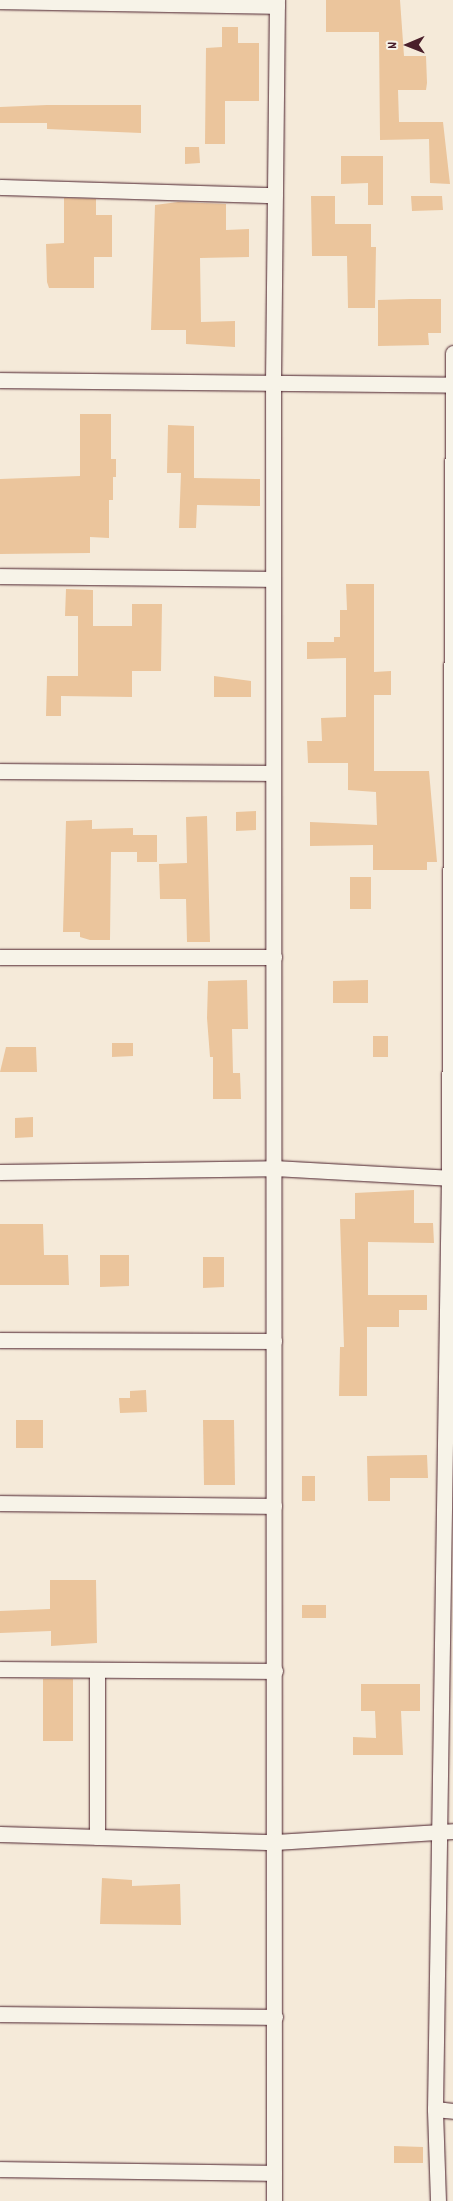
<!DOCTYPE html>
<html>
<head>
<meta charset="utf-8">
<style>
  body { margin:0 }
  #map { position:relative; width:453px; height:2201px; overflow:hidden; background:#f5ead9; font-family:Dekko,sans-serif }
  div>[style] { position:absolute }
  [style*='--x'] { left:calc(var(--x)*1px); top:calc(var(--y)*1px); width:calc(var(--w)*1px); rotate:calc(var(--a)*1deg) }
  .building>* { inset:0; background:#ebc59c }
  .roads { filter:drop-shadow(0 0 1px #4a1f2b) drop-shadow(0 0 1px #4a1f2b) }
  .minor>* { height:15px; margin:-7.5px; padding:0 7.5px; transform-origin:7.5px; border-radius:7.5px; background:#f7f3e8 }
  span { translate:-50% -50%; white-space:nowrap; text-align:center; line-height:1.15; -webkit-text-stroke:5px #f7f3e8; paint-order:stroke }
  .north { position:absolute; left:383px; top:20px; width:50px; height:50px; -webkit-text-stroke:4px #f7f3e8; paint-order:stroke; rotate:269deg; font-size:14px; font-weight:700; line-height:20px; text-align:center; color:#4a1f2b }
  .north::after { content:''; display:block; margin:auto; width:18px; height:22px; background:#4a1f2b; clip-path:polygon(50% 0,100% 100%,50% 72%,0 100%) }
</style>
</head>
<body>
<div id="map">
  <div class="building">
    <div style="clip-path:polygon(326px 0,400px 0,404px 56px,426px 56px,427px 83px,426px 90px,398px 90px,399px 122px,443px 122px,450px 184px,430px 183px,429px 139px,380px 140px,379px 32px,326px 32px)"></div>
    <div style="clip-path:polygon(222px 27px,238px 27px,238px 43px,259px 43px,259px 101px,225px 101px,225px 144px,205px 144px,206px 48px,222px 47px)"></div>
    <div style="clip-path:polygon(47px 105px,141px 105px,141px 133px,47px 129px,47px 123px,0 123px,0 107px)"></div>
    <div style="clip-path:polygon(185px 147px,199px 147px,200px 163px,185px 164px)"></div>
    <div style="clip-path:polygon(341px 156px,383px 156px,383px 205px,368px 205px,368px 183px,341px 184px)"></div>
    <div style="clip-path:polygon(311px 196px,335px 196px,335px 224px,371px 224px,371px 247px,376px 247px,375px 308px,348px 308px,347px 256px,312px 256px)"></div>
    <div style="clip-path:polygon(411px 196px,442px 196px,443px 210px,412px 211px)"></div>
    <div style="clip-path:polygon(64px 198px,96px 199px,96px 215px,112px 215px,112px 257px,94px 257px,94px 288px,49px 288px,47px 282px,46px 244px,64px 243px)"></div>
    <div style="clip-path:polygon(178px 202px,226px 204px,226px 230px,249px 229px,249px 257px,200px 258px,201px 322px,235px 321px,235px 347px,186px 344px,186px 330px,151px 330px,155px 205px)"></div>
    <div style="clip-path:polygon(410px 299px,441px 299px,441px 333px,428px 333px,429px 345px,378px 346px,378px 300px)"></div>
    <div style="clip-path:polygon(80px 414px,111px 414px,111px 459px,116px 459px,116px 477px,113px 477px,113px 500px,109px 500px,109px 538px,90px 537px,90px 553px,0 554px,0 479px,80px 476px)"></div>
    <div style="clip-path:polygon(168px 425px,194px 426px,194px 478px,260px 479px,260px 506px,197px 505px,196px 528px,179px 528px,181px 473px,167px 473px)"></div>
    <div style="clip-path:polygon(346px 584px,374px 584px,374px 672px,391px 671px,391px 695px,374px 695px,374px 771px,429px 771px,437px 862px,427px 862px,427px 870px,373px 870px,373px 845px,310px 846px,310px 822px,377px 825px,376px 792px,348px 790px,348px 763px,308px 763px,307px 741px,322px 741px,321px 718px,346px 717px,346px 658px,307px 659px,307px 642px,334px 642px,334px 637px,340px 637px,340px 610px,347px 610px)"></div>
    <div style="clip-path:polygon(66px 589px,93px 590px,93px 626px,132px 626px,132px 604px,162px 604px,161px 671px,132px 671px,132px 697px,61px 696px,61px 716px,46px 716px,47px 676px,78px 676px,78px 616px,65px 616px)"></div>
    <div style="clip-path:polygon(214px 676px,251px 681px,251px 697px,214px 697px)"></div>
    <div style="clip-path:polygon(256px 811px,256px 830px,236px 831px,236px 812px)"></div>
    <div style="clip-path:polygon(207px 816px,210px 942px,187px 942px,186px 899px,160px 899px,159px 864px,187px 863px,186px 817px)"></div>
    <div style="clip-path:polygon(92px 820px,92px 829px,133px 828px,133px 835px,157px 835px,157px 862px,137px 862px,137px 852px,111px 852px,110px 940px,90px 940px,80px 937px,80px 932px,63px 932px,66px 821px)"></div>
    <div style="clip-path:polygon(350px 877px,371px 877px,371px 909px,350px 909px)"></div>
    <div style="clip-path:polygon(247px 980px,248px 1029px,232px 1029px,233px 1073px,240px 1073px,241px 1099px,213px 1099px,213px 1057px,210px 1057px,207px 1018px,208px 981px)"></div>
    <div style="clip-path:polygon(368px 980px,368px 1003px,333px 1003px,333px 981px)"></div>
    <div style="clip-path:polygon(373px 1036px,388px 1036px,388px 1057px,373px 1057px)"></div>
    <div style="clip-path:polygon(112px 1043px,133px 1043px,133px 1056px,112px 1057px)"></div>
    <div style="clip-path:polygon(6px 1047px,36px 1047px,37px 1072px,0 1072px)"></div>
    <div style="clip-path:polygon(33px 1117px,33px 1137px,15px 1138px,15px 1118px)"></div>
    <div style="clip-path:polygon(414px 1190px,414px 1223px,433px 1223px,434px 1243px,368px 1242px,368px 1295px,427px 1295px,427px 1310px,399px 1310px,399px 1327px,367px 1327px,367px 1396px,339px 1396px,340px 1347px,344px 1347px,340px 1219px,355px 1219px,355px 1193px)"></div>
    <div style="clip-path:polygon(0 1224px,43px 1224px,44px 1255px,68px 1255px,69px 1285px,0 1285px)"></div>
    <div style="clip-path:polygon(100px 1255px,129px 1255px,129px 1286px,100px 1287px)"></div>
    <div style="clip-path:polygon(203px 1257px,224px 1257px,224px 1287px,203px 1288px)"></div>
    <div style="clip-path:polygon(146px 1390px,147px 1412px,120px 1413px,119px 1398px,130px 1398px,130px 1391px)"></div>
    <div style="clip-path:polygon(16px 1420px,43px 1420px,43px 1448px,16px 1448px)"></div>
    <div style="clip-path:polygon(203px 1420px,234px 1420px,235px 1485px,204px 1485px)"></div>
    <div style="clip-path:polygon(427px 1455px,428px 1478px,390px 1478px,390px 1501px,368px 1501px,367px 1456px)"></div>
    <div style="clip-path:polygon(302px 1476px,315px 1476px,315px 1501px,302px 1501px)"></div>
    <div style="clip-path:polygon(50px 1580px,96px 1580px,97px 1643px,51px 1646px,51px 1631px,0 1633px,0 1611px,50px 1609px)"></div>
    <div style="clip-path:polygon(302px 1605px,326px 1605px,326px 1618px,302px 1618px)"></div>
    <div style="clip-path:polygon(43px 1679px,73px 1679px,73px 1741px,43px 1741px)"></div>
    <div style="clip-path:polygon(361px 1684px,420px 1684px,420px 1711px,401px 1711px,403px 1755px,353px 1755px,353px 1737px,376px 1738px,375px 1711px,361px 1711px)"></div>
    <div style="clip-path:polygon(102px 1878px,132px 1880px,132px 1886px,180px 1884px,181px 1925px,100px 1924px)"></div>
    <div style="clip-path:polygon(394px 2146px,423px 2147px,423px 2163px,394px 2163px)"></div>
  </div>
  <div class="roads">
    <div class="minor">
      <div style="--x:0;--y:1;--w:277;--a:1"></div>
      <div style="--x:0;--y:187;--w:275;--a:1.7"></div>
      <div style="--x:0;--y:380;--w:453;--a:0.6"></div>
      <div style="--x:0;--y:576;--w:273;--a:0.6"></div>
      <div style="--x:0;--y:771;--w:273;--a:0.4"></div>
      <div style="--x:0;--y:957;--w:274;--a:0"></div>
      <div style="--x:0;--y:1172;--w:274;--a:-0.8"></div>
      <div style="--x:274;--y:1168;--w:179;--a:3.2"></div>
      <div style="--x:0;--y:1340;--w:274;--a:0.2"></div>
      <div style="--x:0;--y:1503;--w:274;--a:0.6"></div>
      <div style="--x:0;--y:1669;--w:275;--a:0.4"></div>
      <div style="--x:0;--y:1834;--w:275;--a:1.7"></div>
      <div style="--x:275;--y:1842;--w:178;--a:-3.5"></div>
      <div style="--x:97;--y:1837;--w:167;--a:-90"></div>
      <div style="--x:0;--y:2014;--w:275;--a:0.6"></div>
      <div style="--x:435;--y:2109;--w:18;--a:6"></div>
      <div style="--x:0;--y:2169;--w:274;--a:0.8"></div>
      <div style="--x:274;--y:2201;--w:1819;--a:-90.03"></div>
      <div style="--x:273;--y:382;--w:382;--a:-89.4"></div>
      <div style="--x:438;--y:2201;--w:92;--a:-91.9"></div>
      <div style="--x:435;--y:2109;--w:931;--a:-89.14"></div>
      <div style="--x:449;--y:1178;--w:825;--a:-89.72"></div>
    </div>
  </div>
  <div class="north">N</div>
</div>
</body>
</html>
